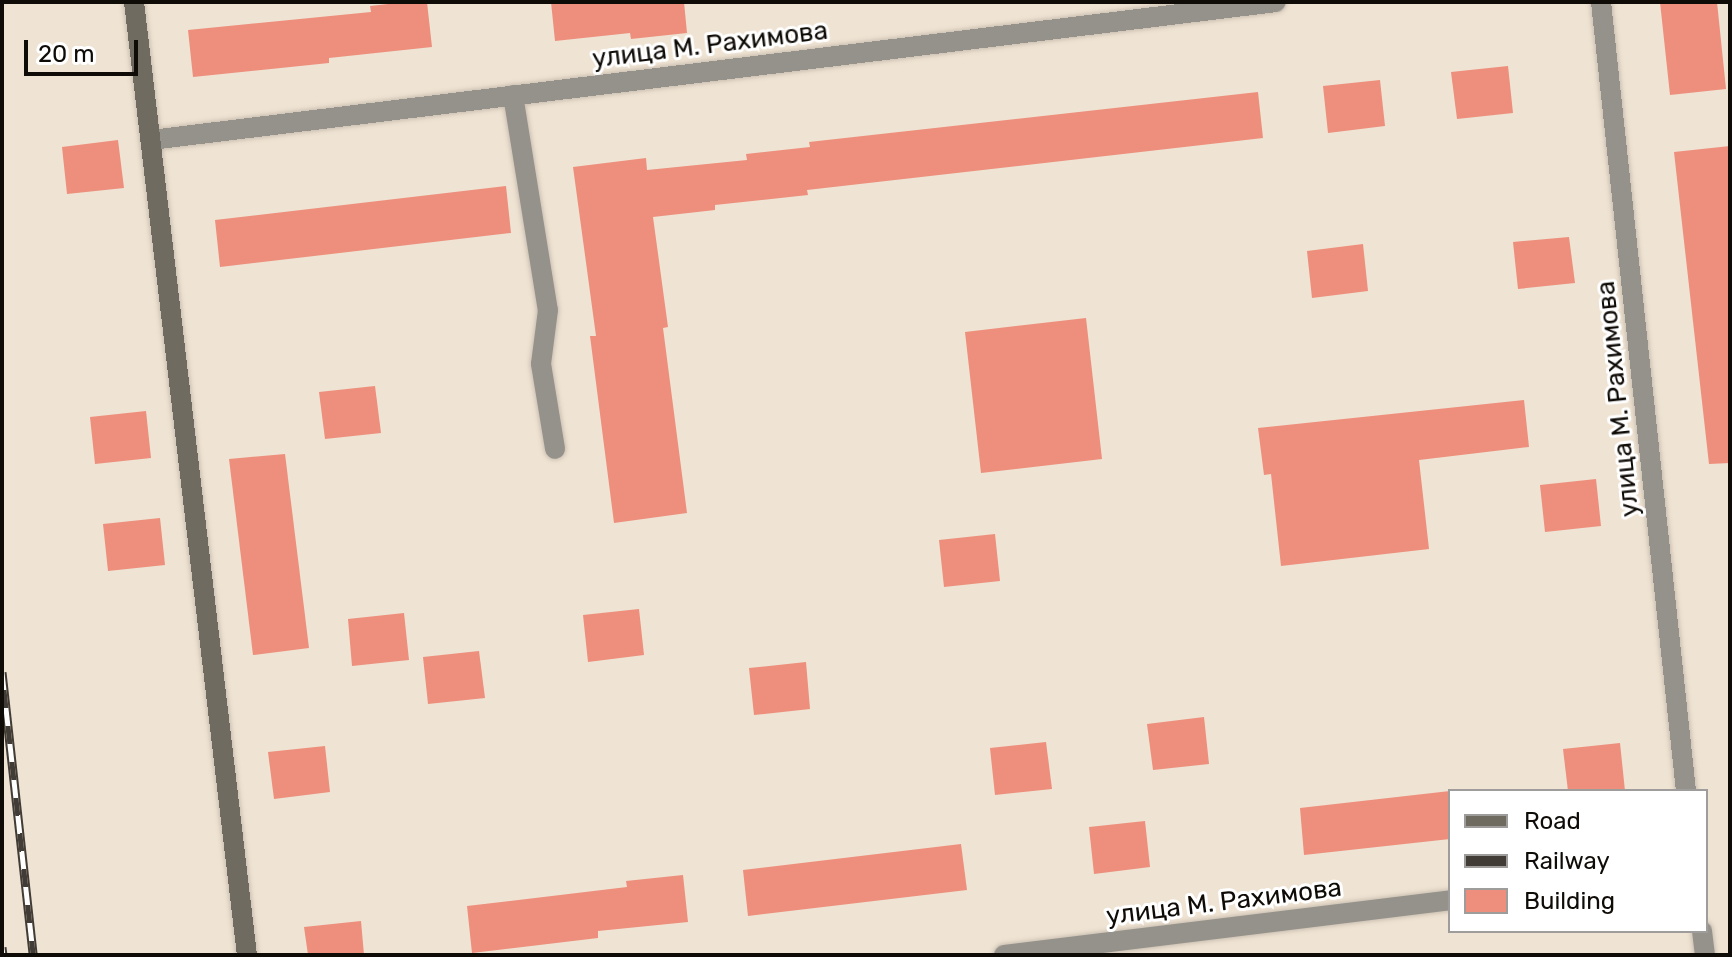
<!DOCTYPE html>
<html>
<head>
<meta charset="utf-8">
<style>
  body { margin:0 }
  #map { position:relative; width:1732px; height:957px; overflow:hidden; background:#efe3d3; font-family:Rubik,sans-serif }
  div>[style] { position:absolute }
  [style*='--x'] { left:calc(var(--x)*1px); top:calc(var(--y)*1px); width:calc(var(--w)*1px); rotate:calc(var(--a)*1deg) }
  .building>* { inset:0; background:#ed8f7c }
  .roads { filter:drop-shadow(0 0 2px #cbc0b2) drop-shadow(0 0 2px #cbc0b2) }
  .lane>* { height:20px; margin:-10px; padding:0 10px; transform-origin:10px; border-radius:10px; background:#95928b }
  .street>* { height:20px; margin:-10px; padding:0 10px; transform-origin:10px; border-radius:10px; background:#95928b }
  .secondary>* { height:20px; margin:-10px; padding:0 10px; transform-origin:10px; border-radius:10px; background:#6f6b60 }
  .rail>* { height:9px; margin-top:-4.5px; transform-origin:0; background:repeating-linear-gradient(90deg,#fff 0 18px,#413c35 0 36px); box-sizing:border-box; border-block:2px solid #413c35 }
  span { translate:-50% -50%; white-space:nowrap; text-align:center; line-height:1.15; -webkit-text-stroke:6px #fff; paint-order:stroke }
  .street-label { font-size:26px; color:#0f0b07 }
  .frame { position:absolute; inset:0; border:4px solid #0f0b07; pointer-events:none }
  .legend { position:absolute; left:1448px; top:789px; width:260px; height:144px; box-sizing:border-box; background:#fff; border:2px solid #9f9d9c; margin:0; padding:10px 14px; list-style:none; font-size:24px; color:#0f0b07 }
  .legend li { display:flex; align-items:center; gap:16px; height:40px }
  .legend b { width:40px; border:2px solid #9f9d9c }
  .scale { position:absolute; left:24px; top:40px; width:114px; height:36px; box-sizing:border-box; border:4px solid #0f0b07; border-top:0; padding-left:10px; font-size:24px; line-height:28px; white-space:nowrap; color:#0f0b07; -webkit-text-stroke:6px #fff; paint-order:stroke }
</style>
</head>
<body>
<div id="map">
  <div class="building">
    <div style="clip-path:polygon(406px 2px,427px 2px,432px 47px,329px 58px,329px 63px,193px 77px,188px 30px,371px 12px,370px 6px)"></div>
    <div style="clip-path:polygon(551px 2px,684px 2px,687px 33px,631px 39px,630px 33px,555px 41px)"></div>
    <div style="clip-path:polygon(1660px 2px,1717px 2px,1726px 89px,1670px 95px)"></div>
    <div style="clip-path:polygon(1508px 66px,1513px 113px,1457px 119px,1451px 72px)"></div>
    <div style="clip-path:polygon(1380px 80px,1385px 126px,1328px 133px,1323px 86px)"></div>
    <div style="clip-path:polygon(1258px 92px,1263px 138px,807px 190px,808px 195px,715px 205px,715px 210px,653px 217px,668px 327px,663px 328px,687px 513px,614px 523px,590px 336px,596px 336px,573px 167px,646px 158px,647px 170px,747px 160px,746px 154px,810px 147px,809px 142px)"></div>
    <div style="clip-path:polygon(118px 140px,124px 188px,67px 194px,62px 147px)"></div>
    <div style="clip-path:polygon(1730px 146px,1730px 463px,1709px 464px,1674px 152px)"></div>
    <div style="clip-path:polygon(506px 186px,511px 233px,220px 267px,215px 220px)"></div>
    <div style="clip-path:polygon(1569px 237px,1575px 283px,1518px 289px,1513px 242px)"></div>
    <div style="clip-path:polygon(1363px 244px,1368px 291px,1312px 298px,1307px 251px)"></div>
    <div style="clip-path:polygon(1086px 318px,1102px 459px,981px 473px,965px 332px)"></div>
    <div style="clip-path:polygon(375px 386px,381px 433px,325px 439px,319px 392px)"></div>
    <div style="clip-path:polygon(1524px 400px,1529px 447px,1419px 460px,1429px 549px,1281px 566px,1271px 474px,1264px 475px,1258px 428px)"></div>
    <div style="clip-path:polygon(146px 411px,151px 458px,95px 464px,90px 417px)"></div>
    <div style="clip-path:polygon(285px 454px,309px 648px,253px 655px,229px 459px)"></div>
    <div style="clip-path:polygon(1596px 479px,1601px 526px,1545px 532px,1540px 485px)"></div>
    <div style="clip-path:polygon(160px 518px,165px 565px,108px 571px,103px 524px)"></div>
    <div style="clip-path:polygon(995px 534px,1000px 581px,944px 587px,939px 540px)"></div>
    <div style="clip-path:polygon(639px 609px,644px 655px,588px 662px,583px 615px)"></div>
    <div style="clip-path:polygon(404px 613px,409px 660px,352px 666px,348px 619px)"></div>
    <div style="clip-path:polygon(479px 651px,485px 698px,428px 704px,423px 657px)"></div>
    <div style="clip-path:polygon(806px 662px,810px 709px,754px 715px,749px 668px)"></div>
    <div style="clip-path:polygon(1204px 717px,1209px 764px,1153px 770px,1147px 724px)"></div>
    <div style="clip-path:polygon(1046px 742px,1052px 789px,995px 795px,990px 748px)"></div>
    <div style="clip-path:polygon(1620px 743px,1625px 791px,1568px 791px,1563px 749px)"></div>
    <div style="clip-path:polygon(325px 746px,330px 792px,274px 799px,268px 752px)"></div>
    <div style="clip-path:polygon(1450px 791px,1450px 839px,1304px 855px,1300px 808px)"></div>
    <div style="clip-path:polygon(1145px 821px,1150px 867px,1094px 874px,1089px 827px)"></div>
    <div style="clip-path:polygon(961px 844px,967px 890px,748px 916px,743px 870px)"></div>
    <div style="clip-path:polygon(683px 875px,688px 922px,598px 931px,598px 938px,472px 953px,467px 906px,627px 887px,626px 881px)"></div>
    <div style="clip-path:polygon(361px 921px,364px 955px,308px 955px,304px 927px)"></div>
  </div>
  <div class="roads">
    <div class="lane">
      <div style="--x:513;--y:95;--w:218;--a:80.8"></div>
      <div style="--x:548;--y:310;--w:54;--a:97.4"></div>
      <div style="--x:541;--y:364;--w:86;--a:80.6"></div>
    </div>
    <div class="street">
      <div style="--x:1601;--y:2;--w:794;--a:83.85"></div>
      <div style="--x:151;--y:140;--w:1133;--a:-6.99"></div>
      <div style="--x:1702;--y:931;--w:24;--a:83"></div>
      <div style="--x:1004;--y:955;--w:449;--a:-7"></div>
    </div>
    <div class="secondary">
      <div style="--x:134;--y:2;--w:960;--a:83.24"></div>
    </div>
  </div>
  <div class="rail">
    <div style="--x:2;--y:672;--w:285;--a:83.7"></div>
    <div style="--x:2;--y:947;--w:8;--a:83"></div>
  </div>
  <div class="street-label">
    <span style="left:710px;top:45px;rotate:-7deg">улица М. Рахимова</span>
    <span style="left:1618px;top:399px;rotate:-96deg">улица М. Рахимова</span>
    <span style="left:1224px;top:902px;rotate:-7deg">улица М. Рахимова</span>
  </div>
  <div class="frame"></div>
  <ul class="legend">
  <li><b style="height:10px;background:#6f6b60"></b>Road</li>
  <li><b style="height:10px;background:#413c35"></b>Railway</li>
  <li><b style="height:22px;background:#ed8f7c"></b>Building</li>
  </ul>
  <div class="scale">20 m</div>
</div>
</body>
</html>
